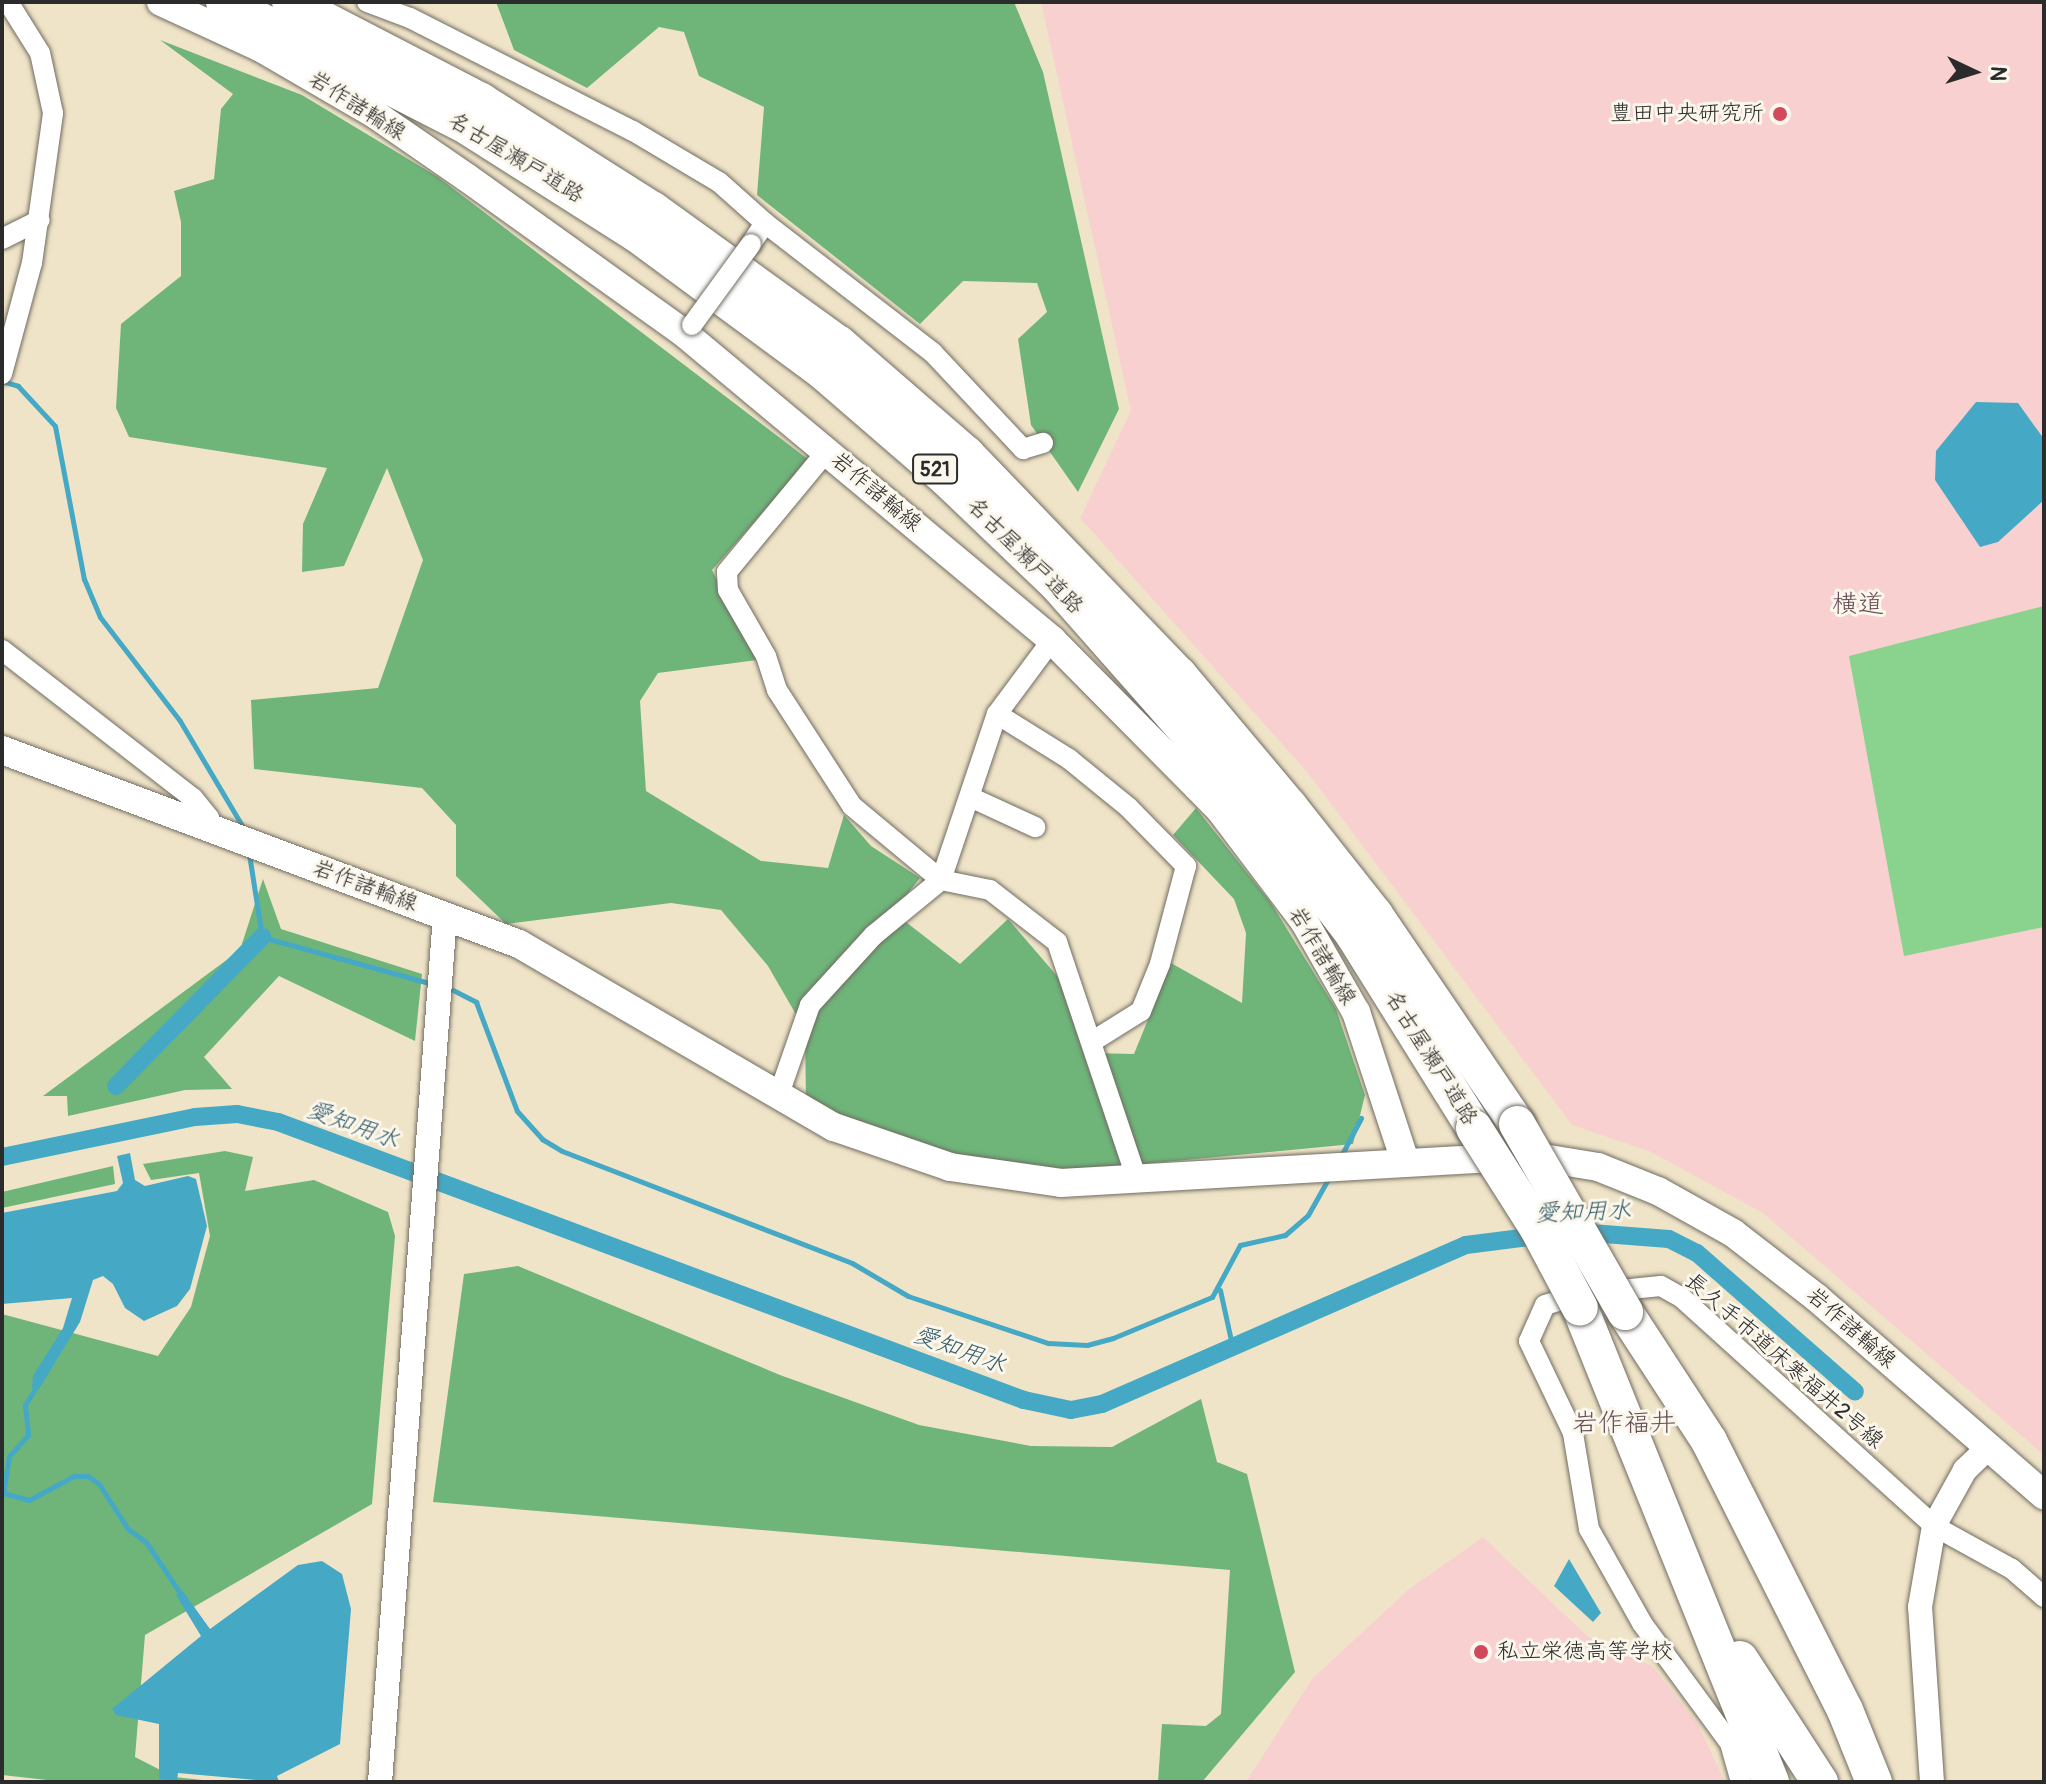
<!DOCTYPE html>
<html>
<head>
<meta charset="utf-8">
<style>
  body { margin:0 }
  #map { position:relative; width:2046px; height:1784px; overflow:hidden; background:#f0e4c8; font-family:Pangolin,"Klee One",sans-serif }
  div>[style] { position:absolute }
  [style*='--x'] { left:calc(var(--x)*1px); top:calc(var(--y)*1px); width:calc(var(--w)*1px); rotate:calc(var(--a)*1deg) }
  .built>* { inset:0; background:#f7d0cf }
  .green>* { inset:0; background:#8ad38f }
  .forest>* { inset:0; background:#6fb57a }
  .water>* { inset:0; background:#45a9c5 }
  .stream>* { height:5px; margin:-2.5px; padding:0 2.5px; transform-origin:2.5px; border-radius:2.5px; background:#45a9c5 }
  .canal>* { height:18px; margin:-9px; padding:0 9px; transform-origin:9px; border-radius:9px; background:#45a9c5 }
  .roads { filter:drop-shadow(0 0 2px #706c62) drop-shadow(0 0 2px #706c62) }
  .minor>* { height:20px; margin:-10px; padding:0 10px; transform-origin:10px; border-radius:10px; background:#fff }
  .tertiary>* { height:24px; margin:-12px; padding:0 12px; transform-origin:12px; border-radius:12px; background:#fff }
  .secondary>* { height:28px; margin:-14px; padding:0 14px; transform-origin:14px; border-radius:14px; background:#fff }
  .motorway>* { height:36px; margin:-18px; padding:0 18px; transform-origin:18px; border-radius:18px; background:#fff }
  .bridges { filter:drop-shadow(0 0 2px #706c62) drop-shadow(0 0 2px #706c62) }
  .minor-bridge>* { height:20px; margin:-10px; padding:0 10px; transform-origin:10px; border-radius:10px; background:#fff }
  .motorway-bridge>* { height:36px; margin:-18px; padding:0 18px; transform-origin:18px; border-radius:18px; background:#fff }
  .dots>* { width:22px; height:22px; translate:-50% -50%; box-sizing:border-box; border:4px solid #fbf7ec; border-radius:50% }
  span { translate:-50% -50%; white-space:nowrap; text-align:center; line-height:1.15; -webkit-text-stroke:6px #fbf7ec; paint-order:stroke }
  .shield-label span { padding:2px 6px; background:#fbf7ec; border:2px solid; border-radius:6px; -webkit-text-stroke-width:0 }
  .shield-label { font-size:20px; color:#2b2b2b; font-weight:700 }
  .street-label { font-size:22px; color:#2b2b2b }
  .poi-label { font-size:22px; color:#2b2b2b }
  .right { translate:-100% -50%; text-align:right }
  .left { translate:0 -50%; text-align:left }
  .water-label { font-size:24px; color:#355d69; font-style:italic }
  .quarter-label { font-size:26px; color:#674f58 }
  .frame { position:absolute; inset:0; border:4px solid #2b2b2b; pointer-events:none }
  .north { position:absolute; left:1934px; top:32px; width:80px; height:80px; -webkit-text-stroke:6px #fbf7ec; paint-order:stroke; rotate:94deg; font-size:22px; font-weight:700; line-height:32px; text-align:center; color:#2b2b2b }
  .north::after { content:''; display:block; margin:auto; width:28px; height:36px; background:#2b2b2b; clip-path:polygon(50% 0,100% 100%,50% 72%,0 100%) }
</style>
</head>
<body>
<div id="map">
  <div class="built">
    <div style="clip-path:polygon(1041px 2px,2044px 2px,2044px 1455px,1763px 1213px,1649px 1151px,1572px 1125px,1307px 772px,1080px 518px,1131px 411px)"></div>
    <div style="clip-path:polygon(1483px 1537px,1588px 1637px,1652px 1666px,1697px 1723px,1725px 1782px,1246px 1782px,1312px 1679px,1408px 1590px)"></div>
  </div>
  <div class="green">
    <div style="clip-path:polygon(2044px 606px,2044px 927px,1904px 956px,1849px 656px)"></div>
  </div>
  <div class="forest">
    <div style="clip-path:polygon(496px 2px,1014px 2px,1043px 72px,1119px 409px,1078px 492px,1031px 425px,1018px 339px,1047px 312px,1037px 283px,963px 281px,920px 324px,757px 195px,764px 107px,699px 76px,684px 32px,659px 27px,587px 88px,514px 50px)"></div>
    <div style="clip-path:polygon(160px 40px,302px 95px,438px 177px,809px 460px,712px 570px,757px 660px,658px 673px,640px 701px,646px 791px,761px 861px,828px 868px,844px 815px,871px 846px,920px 878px,893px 912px,960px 964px,1008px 919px,1070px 991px,1091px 1053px,1134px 1054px,1171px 963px,1242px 1003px,1246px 933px,1234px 899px,1173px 835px,1196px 808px,1271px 903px,1336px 1009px,1365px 1095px,1353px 1144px,1059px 1172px,930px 1152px,806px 1102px,805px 1030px,768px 966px,721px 910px,671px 903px,506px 924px,456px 876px,456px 825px,422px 788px,254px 769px,251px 700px,378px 688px,423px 560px,387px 468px,344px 566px,302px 572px,303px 524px,327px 468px,129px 437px,116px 408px,121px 324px,181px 276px,181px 222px,174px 191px,214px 179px,221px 109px,233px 94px)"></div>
    <div style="clip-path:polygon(263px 879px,281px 929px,422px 974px,415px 1041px,279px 976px,204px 1057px,232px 1089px,185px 1090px,68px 1116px,67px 1096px,43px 1096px,240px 950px)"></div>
    <div style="clip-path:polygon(225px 1151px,253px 1157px,245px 1191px,314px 1180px,388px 1212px,395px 1236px,372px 1504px,145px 1635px,135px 1757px,174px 1777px,222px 1782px,65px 1782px,2px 1775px,2px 1314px,158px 1356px,191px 1307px,210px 1236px,199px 1173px,151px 1180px,143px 1164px)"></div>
    <div style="clip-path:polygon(113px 1166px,115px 1184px,2px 1208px,2px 1192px)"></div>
    <div style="clip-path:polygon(518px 1266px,780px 1375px,919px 1425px,1031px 1446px,1112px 1447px,1201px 1399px,1217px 1462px,1247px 1474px,1295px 1672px,1202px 1782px,1158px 1782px,1162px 1724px,1206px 1726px,1221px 1714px,1230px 1570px,433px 1502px,464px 1274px)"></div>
  </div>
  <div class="water">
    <div style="clip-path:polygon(1976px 402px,2018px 403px,2044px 439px,2044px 500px,1998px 542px,1980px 547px,1935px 480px,1936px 451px)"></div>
    <div style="clip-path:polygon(130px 1153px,135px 1180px,145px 1186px,188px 1176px,196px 1179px,207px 1226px,190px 1289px,177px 1306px,144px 1321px,125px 1308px,113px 1284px,103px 1276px,93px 1280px,80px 1322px,39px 1389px,32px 1388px,33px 1376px,63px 1328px,72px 1298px,2px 1304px,2px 1213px,117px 1191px,123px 1183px,117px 1156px)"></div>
    <div style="clip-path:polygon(1569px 1559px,1601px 1613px,1593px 1622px,1554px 1586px)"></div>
    <div style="clip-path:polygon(322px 1561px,342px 1574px,351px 1609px,340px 1744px,277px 1776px,279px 1782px,178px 1773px,177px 1781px,159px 1779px,159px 1724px,116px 1715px,112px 1709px,201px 1636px,176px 1595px,182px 1590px,210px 1629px,298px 1565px)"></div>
  </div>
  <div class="stream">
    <div style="--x:2;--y:381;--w:17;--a:17"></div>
    <div style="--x:18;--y:386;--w:54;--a:47.2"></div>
    <div style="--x:55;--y:426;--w:156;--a:79.3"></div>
    <div style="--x:84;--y:579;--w:41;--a:67.2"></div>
    <div style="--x:100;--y:617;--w:131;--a:52.4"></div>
    <div style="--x:180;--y:721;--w:129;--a:59.3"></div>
    <div style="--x:249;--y:854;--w:84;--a:81.1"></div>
    <div style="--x:262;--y:937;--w:177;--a:15.4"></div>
    <div style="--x:447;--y:987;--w:33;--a:27"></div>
    <div style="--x:476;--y:1002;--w:116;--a:69.4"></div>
    <div style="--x:517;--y:1111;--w:38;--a:48"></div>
    <div style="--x:542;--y:1139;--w:23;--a:31"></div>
    <div style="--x:562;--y:1151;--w:311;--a:21.1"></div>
    <div style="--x:852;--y:1263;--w:65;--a:30.5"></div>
    <div style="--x:908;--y:1296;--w:148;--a:18.6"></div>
    <div style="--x:1048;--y:1343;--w:39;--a:3"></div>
    <div style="--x:1087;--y:1345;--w:27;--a:-15"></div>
    <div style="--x:1113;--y:1338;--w:107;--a:-22.5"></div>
    <div style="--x:1212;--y:1297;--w:59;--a:-61.7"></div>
    <div style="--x:1240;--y:1245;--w:46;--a:-12.5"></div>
    <div style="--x:1285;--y:1235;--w:30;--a:-41"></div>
    <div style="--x:1308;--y:1215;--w:41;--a:-60.9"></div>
    <div style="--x:1341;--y:1156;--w:43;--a:-62.2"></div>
    <div style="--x:1220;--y:1290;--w:56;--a:77.7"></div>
    <div style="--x:38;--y:1384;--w:25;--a:122"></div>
    <div style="--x:25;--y:1405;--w:30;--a:84"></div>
    <div style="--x:28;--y:1435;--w:28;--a:132"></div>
    <div style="--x:9;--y:1456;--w:37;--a:99"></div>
    <div style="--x:3;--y:1493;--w:27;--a:15"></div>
    <div style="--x:29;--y:1500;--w:51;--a:-28.1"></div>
    <div style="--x:74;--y:1476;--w:14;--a:0"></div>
    <div style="--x:88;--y:1476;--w:14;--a:36"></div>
    <div style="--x:99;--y:1484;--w:54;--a:57.2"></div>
    <div style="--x:128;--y:1529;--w:22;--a:36"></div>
    <div style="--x:146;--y:1542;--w:65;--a:56.3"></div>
  </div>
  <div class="canal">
    <div style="--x:116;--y:1086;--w:209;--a:-45.6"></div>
    <div style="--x:2;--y:1157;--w:197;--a:-11.7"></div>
    <div style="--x:195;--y:1117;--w:42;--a:-4.1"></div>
    <div style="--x:237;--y:1114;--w:42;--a:11"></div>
    <div style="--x:278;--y:1122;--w:796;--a:20.44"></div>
    <div style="--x:1024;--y:1400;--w:48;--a:12"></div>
    <div style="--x:1071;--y:1410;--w:32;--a:-11"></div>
    <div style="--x:1102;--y:1404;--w:397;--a:-23.6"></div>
    <div style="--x:1466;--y:1245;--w:80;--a:-7.2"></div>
    <div style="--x:1578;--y:1232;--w:91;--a:4.4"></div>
    <div style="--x:1669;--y:1239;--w:31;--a:27"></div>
    <div style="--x:1697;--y:1253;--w:210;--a:41.3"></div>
  </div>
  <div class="roads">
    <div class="minor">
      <div style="--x:367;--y:2;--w:46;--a:20.4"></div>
      <div style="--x:410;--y:18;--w:250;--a:26.9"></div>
      <div style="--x:633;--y:131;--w:100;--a:30.7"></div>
      <div style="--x:719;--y:182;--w:62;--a:41.7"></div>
      <div style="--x:765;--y:223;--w:25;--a:124"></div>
      <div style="--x:765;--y:223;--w:212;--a:37.7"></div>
      <div style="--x:933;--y:353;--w:132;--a:46.8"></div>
      <div style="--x:1023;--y:449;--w:21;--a:-17"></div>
      <div style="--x:2;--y:239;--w:42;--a:-26.6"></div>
      <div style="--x:2;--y:374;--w:115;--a:-74.9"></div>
      <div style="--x:32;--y:263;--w:151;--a:-82"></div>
      <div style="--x:53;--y:113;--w:61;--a:-102.2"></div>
      <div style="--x:40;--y:53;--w:60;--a:-122.1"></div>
      <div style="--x:827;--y:451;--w:157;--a:129.6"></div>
      <div style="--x:727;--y:572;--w:18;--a:87"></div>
      <div style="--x:728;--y:590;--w:76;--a:60.1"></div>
      <div style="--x:766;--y:656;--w:36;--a:72"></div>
      <div style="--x:777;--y:690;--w:138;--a:57.1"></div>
      <div style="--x:852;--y:806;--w:116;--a:39.7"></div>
      <div style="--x:941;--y:880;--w:50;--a:11.5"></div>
      <div style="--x:990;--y:890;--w:85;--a:37.8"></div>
      <div style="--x:1057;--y:942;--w:253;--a:71.4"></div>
      <div style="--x:2;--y:650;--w:242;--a:37.8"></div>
      <div style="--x:193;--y:798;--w:26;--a:51"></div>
      <div style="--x:209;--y:818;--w:12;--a:81"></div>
      <div style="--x:997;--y:714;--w:85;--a:32"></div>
      <div style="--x:1069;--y:759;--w:76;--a:39.1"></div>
      <div style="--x:1128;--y:807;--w:83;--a:45.5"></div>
      <div style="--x:1186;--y:866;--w:101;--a:104.9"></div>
      <div style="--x:1160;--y:964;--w:51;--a:112"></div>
      <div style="--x:1141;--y:1011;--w:57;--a:148"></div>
      <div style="--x:970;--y:797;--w:72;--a:24.8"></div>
      <div style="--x:778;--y:1097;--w:97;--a:-70.8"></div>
      <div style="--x:810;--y:1005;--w:95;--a:-47.6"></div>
      <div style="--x:874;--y:935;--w:87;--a:-39.4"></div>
      <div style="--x:941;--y:880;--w:175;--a:-71.4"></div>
      <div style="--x:997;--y:714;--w:92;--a:-53.4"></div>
      <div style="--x:1741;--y:1782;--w:41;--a:-105.8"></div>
      <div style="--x:1730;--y:1743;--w:149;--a:-126.3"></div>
      <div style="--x:1642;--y:1623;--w:108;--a:-119.4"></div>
      <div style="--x:1589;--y:1529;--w:97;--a:-99.5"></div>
      <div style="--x:1573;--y:1433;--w:102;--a:-115.6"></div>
      <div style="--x:1529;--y:1341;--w:39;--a:-66"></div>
      <div style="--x:1545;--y:1305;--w:38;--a:-17"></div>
      <div style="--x:1581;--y:1294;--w:80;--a:-5.7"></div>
      <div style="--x:1661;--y:1286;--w:23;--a:29"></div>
      <div style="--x:1681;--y:1297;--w:341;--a:42.1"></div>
      <div style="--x:1934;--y:1526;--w:89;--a:28.9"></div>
      <div style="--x:2012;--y:1569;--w:43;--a:41.2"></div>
    </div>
    <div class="tertiary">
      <div style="--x:380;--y:1782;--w:869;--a:-85.71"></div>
      <div style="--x:1932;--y:1782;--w:175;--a:-93.9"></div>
      <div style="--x:1920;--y:1607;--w:82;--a:-80.2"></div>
      <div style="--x:1934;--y:1526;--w:64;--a:-61"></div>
      <div style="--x:1965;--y:1470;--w:32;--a:-44"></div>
    </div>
    <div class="secondary">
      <div style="--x:161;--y:2;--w:110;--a:24.7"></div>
      <div style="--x:261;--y:48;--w:133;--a:30.2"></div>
      <div style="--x:376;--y:115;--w:109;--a:34.6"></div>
      <div style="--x:466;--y:177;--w:269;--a:35.6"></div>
      <div style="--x:685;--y:334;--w:478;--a:39.8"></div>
      <div style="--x:1052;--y:640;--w:239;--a:45.3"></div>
      <div style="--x:1220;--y:810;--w:139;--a:52.9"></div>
      <div style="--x:1304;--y:921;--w:105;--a:60.3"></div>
      <div style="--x:1356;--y:1012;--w:157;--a:71.8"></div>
      <div style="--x:2;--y:750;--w:552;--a:20.57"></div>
      <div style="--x:519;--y:944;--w:364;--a:30.2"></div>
      <div style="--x:834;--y:1127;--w:123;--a:19"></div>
      <div style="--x:950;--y:1167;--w:112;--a:8.2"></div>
      <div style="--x:1061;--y:1183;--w:471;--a:-3.3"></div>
      <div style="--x:1531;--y:1156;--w:68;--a:9.3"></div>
      <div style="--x:1598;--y:1167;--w:65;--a:21.8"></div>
      <div style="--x:1658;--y:1191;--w:86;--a:29.2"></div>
      <div style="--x:1733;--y:1233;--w:106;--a:37.7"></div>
      <div style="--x:1817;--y:1298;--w:301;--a:41"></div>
    </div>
    <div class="motorway">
      <div style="--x:224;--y:2;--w:274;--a:27.1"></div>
      <div style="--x:468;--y:127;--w:201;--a:32.4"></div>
      <div style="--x:638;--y:235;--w:227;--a:36.4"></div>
      <div style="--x:821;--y:370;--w:165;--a:40.8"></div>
      <div style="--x:946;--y:478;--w:155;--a:43.7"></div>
      <div style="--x:1058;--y:585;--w:319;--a:48.6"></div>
      <div style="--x:1269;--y:824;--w:138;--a:52.6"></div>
      <div style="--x:1353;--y:934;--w:229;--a:58"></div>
      <div style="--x:290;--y:2;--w:215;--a:27.4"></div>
      <div style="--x:481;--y:101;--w:204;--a:32.4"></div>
      <div style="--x:653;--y:210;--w:229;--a:35.8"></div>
      <div style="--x:839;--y:344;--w:168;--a:40.9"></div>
      <div style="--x:966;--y:454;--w:307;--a:46.1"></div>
      <div style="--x:1179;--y:675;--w:171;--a:50"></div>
      <div style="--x:1289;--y:806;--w:139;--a:51.7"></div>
      <div style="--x:1375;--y:915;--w:253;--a:55.8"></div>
      <div style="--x:1580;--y:1308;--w:511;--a:68.05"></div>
      <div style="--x:1625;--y:1312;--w:154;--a:56.9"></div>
      <div style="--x:1709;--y:1441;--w:301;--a:63.2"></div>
      <div style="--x:1845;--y:1710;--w:78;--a:68.1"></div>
      <div style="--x:1740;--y:1659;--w:147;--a:57"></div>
    </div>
  </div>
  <div class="bridges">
    <div class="minor-bridge">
      <div style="--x:692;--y:325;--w:100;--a:-53.9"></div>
    </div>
    <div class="motorway-bridge">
      <div style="--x:1517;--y:1124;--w:217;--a:60.1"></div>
      <div style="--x:1474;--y:1128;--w:120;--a:57.6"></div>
      <div style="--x:1538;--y:1229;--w:89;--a:62"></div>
    </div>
  </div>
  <div class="dots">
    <div style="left:1780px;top:114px;background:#d1495b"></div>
    <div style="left:1481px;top:1652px;background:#d1495b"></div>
  </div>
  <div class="shield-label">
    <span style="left:935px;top:469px">521</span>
  </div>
  <div class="street-label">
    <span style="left:357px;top:106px;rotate:32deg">岩作諸輪線</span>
    <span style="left:516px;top:158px;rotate:31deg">名古屋瀬戸道路</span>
    <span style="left:876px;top:492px;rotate:40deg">岩作諸輪線</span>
    <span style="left:1025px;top:556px;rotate:45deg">名古屋瀬戸道路</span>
    <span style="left:365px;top:886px;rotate:20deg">岩作諸輪線</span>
    <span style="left:1322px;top:956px;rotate:59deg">岩作諸輪線</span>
    <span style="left:1431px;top:1058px;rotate:58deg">名古屋瀬戸道路</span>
    <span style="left:1851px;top:1328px;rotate:41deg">岩作諸輪線</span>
    <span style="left:1784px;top:1361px;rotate:41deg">長久手市道床寒福井2号線</span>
  </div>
  <div class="poi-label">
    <span class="right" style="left:1764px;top:114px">豊田中央研究所</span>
    <span class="left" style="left:1497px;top:1652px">私立栄徳高等学校</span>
  </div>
  <div class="water-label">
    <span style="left:353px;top:1125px;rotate:20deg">愛知用水</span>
    <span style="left:1583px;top:1212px;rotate:-2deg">愛知用水</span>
    <span style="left:960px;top:1350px;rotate:20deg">愛知用水</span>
  </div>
  <div class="quarter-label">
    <span style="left:1858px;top:605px">横道</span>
    <span style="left:1624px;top:1424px">岩作福井</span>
  </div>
  <div class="frame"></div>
  <div class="north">N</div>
</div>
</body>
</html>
